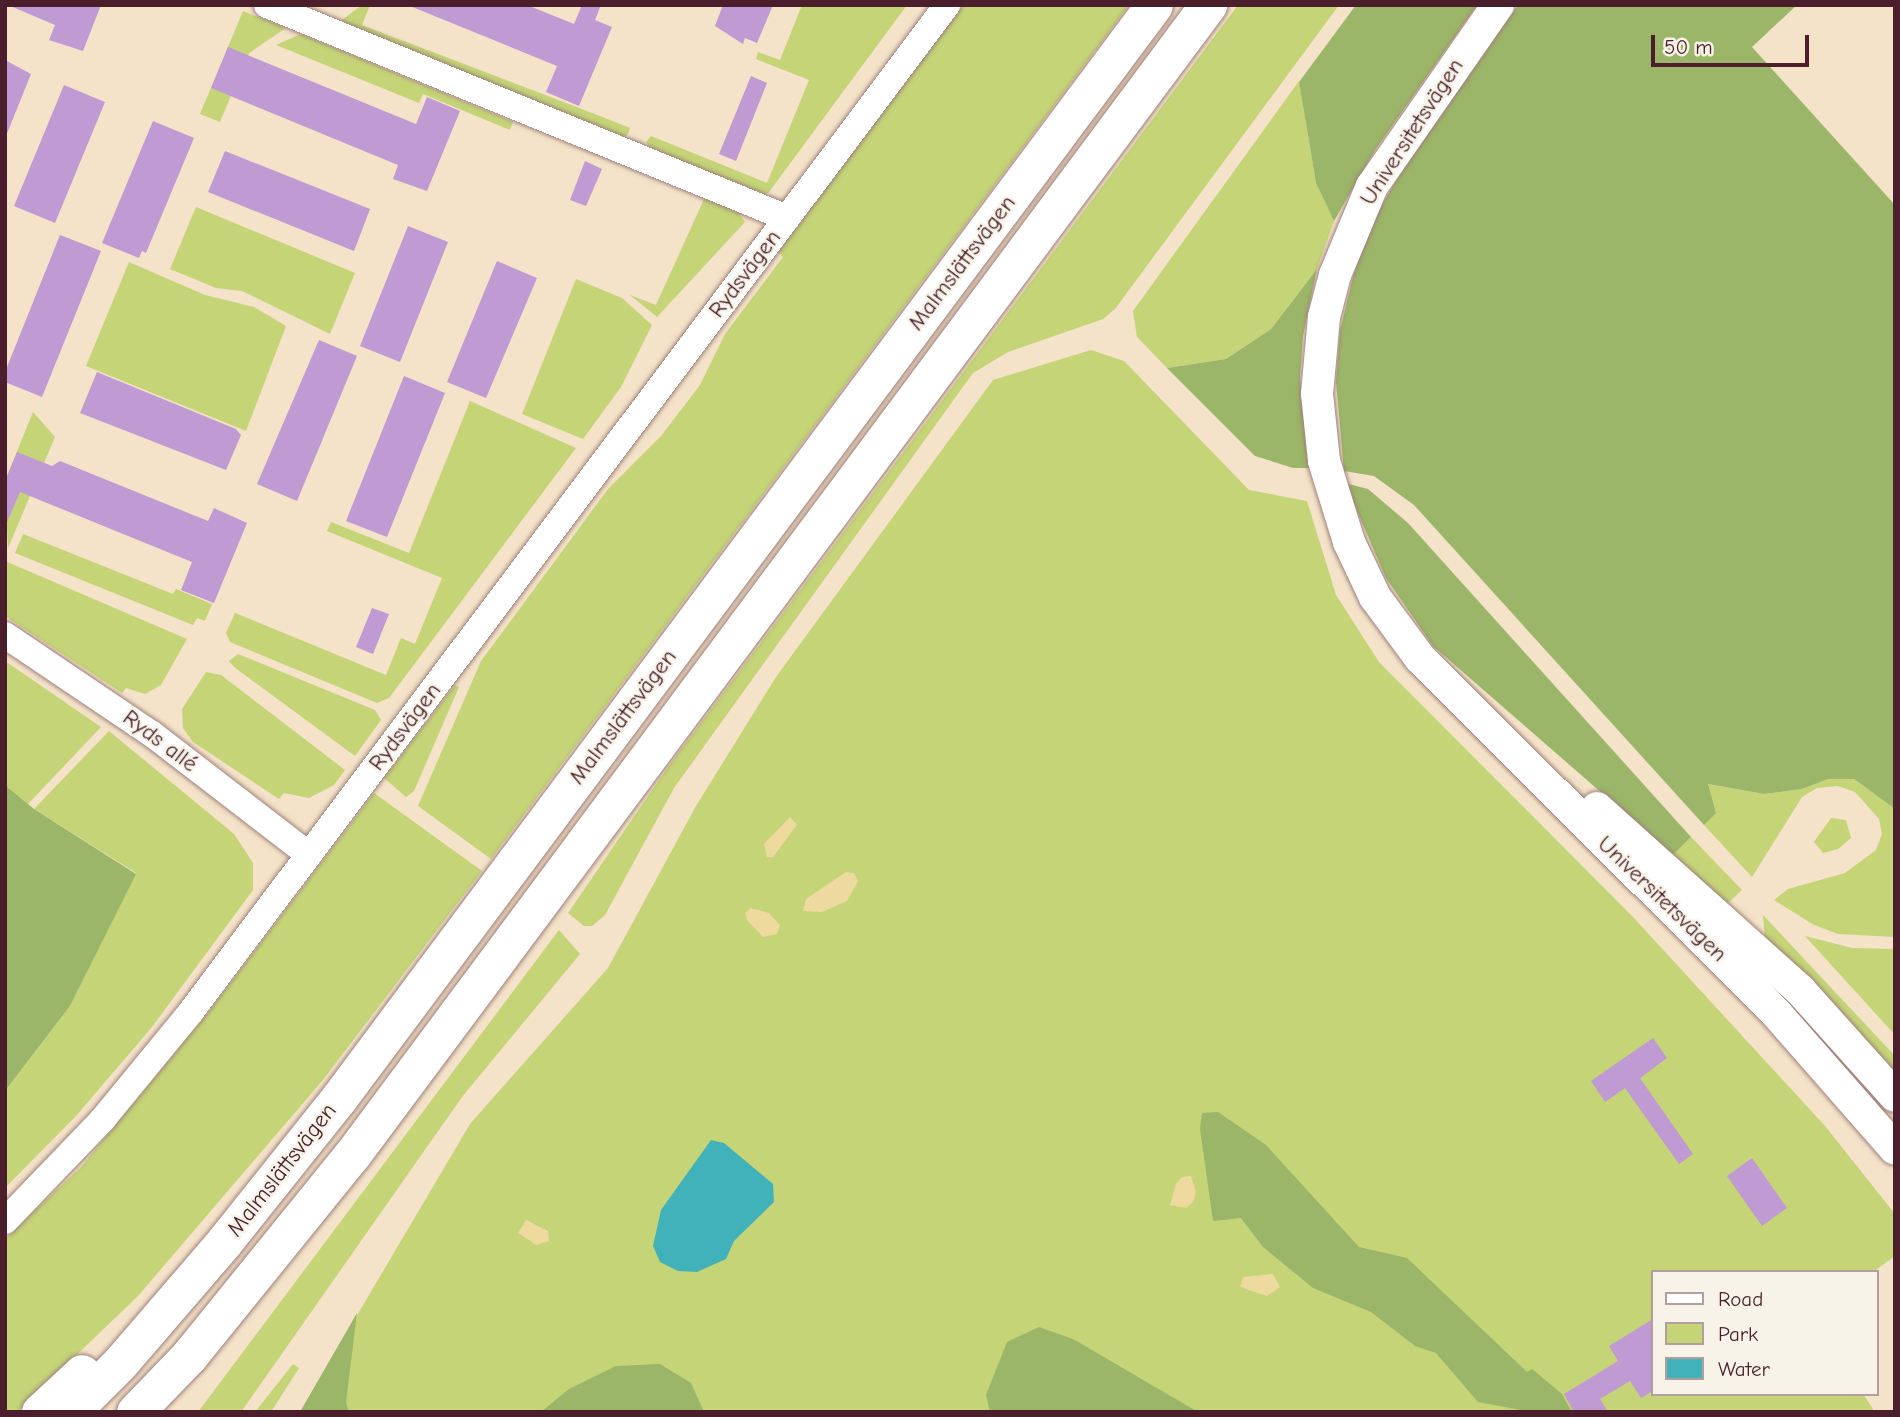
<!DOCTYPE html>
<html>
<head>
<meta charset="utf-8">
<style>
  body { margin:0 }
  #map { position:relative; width:1900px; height:1417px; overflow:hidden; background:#f4e2c9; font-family:"Comic Neue",sans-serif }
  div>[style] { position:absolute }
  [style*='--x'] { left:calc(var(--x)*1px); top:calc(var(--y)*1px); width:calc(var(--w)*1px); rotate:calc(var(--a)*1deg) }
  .green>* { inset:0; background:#c4d477 }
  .forest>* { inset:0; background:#9bb668 }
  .sand>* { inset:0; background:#eeda9e }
  .water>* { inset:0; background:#41b2ba }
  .building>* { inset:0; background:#bf9ad3 }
  .roads { filter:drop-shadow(0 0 2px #9f807a) drop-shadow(0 0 2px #9f807a) }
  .minor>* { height:26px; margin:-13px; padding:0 13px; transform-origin:13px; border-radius:13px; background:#fff }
  .major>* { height:32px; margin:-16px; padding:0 16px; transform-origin:16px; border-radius:16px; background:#fff }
  .highway>* { height:37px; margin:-18.5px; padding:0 18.5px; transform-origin:18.5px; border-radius:18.5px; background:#fff }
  span { translate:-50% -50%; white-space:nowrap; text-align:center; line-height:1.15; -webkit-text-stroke:5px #f7f3e8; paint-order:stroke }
  .street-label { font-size:23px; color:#4a1f2b }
  .frame { position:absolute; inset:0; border:7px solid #4a1f2b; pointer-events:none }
  .legend { position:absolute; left:1651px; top:1270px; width:228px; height:126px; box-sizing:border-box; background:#f7f3e8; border:2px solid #b29e9c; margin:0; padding:9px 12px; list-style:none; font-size:21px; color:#4a1f2b }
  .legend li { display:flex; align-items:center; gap:14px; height:35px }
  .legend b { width:35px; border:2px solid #b29e9c }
  .scale { position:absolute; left:1651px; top:35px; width:158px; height:32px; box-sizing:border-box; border:4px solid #4a1f2b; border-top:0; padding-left:9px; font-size:21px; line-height:24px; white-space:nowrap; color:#4a1f2b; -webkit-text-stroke:5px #f7f3e8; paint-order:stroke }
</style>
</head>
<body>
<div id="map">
  <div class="green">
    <div style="clip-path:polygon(362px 5px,370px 5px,362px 25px,600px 116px,630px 128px,628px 134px,623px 138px,338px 23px)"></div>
    <div style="clip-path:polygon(802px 5px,907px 5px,769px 192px,762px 196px,653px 152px,646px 142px,651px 136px,767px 183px,809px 80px,756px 59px,758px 52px,780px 60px)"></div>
    <div style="clip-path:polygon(963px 5px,1129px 5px,491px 859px,418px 806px,481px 661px,608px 489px,661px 436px,700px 385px,725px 334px,783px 257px,778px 252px)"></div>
    <div style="clip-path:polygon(1238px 5px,1339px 5px,1115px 309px,1103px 319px,1008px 352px,973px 373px,674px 788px,605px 915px,592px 926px,584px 926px,568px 913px,668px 767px)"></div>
    <div style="clip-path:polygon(243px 11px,286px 28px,249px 53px,220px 122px,200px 114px)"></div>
    <div style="clip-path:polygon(301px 34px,513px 122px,510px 130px,423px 94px,419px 103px,276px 45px)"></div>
    <div style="clip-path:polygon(1299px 81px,1316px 183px,1334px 221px,1317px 269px,1271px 329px,1226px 359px,1167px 368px,1137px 337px,1133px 311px)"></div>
    <div style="clip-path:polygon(705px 197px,738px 211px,745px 222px,657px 317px,630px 295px,656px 305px)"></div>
    <div style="clip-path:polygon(196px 207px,355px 273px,330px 334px,242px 291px,216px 288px,170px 269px)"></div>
    <div style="clip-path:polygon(129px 262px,205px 295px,254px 307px,286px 326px,246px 431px,86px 366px)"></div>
    <div style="clip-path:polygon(576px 279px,622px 298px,652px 325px,621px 387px,583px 439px,522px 414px)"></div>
    <div style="clip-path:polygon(1091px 350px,1124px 361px,1249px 490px,1307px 501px,1336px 595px,1379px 662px,1633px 917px,1825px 1126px,1895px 1214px,1895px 1256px,1873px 1272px,1653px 1272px,1653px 1394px,1863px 1394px,1875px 1412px,300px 1412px,470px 1124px,608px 968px,696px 806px,776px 677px,993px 380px)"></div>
    <div style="clip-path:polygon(470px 401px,576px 448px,389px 698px,377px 703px,230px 642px,226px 633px,235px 613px,386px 675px,401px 638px,415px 644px,442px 578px,327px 531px,331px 522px,409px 553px)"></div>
    <div style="clip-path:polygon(33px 412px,55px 437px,8px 548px,5px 481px)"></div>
    <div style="clip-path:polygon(23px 534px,173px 594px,176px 589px,212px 604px,205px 621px,197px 618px,193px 625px,15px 553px)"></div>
    <div style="clip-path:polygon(5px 561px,187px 639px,161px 685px,145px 694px,126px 688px,122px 693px,5px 616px)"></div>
    <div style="clip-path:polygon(238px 654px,375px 710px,381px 720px,355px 756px,234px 667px,229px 661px)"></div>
    <div style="clip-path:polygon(5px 661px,101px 727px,28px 804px,5px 785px)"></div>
    <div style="clip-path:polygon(206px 672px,221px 675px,345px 770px,334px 785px,309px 798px,284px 793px,279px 799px,193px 742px,183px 728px,182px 709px)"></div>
    <div style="clip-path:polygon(455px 685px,459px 687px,414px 791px,406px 797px,384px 778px)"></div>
    <div style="clip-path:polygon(109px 731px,234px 834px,253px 863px,253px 890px,152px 1027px,76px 1116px,5px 1188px,5px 1091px,70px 1006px,136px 873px,34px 809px)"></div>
    <div style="clip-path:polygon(1828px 779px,1854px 779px,1895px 809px,1895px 937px,1838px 934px,1814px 925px,1774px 900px,1788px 889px,1845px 873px,1876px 850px,1882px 834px,1879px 819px,1855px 792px,1838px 786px,1817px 788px,1802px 797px,1752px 877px,1704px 825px,1716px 812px,1707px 784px,1764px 794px,1802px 789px)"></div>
    <div style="clip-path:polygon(374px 793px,482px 871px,322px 1081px,138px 1296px,17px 1412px,5px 1412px,5px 1239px,81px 1167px,207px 1014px)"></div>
    <div style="clip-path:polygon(1831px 818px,1846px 820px,1851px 838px,1838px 849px,1823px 853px,1814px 842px)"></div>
    <div style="clip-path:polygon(1691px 837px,1742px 890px,1726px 905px,1673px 855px)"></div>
    <div style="clip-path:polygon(1763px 915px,1895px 1056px,1895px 1080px,1765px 941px)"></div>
    <div style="clip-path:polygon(559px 930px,580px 954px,462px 1097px,241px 1412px,198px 1412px)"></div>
    <div style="clip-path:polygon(1805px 936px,1852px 948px,1895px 949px,1895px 1035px)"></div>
    <div style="clip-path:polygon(293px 1364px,299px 1368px,271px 1412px,255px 1412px)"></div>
  </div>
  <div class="forest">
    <div style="clip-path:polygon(1356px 5px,1477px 5px,1375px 150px,1334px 221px,1316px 183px,1299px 82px)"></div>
    <div style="clip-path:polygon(1518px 5px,1797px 5px,1752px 47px,1895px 205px,1895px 809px,1854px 779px,1828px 779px,1802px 789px,1764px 794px,1708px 784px,1716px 813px,1704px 825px,1414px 505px,1374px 476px,1344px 471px,1336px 382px,1340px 331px,1354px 273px,1374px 218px,1405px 166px)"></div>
    <div style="clip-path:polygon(1317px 269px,1303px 336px,1300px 379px,1310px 468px,1293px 468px,1255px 456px,1167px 368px,1226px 359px,1271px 329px)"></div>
    <div style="clip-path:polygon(1345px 483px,1368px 489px,1408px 523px,1691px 837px,1673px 855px,1433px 646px,1386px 578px)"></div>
    <div style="clip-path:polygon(5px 785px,34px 809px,136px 874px,70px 1006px,5px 1091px)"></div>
    <div style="clip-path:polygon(1218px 1112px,1266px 1145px,1359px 1247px,1407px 1258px,1527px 1372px,1532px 1369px,1562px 1394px,1572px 1412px,1531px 1412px,1478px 1402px,1436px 1353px,1415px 1346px,1371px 1312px,1313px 1288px,1263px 1247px,1241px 1218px,1213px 1221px,1200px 1129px,1202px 1113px)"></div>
    <div style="clip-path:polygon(357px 1313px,346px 1402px,349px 1412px,300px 1412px)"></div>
    <div style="clip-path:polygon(1039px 1327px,1073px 1339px,1198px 1412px,990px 1412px,986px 1395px,1007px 1342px)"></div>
    <div style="clip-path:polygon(660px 1364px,691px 1383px,704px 1412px,541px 1412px,569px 1389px,616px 1366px)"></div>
  </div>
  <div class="sand">
    <div style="clip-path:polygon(790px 817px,797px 825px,773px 857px,767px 857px,764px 844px)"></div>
    <div style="clip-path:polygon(846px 872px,854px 873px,858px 881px,847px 901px,822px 912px,803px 911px,806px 899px)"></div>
    <div style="clip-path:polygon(751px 908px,769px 913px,780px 925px,777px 934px,763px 937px,747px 920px,745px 913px)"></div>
    <div style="clip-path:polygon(1191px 1176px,1196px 1192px,1193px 1202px,1186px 1208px,1170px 1205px,1176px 1184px,1182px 1177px)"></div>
    <div style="clip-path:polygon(526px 1220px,548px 1231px,549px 1241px,536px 1245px,518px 1233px)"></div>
    <div style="clip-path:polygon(1273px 1274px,1280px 1287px,1267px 1296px,1240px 1287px,1243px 1277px)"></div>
  </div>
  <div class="water">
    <div style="clip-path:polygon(711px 1140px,724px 1143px,773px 1184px,774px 1202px,734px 1241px,726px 1259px,697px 1272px,678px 1271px,660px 1262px,653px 1246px,661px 1210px)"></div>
  </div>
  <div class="building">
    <div style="clip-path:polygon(8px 5px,101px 5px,83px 51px,49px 40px,55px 25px)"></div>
    <div style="clip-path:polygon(527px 5px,574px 24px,582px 5px,601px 5px,595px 20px,612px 27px,579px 106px,546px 92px,557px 66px,410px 6px)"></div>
    <div style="clip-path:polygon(723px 5px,773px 5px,757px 43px,745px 38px,743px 44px,715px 26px)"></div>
    <div style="clip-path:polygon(228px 47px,416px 124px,427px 97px,460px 111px,427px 191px,393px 179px,398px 165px,211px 88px)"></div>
    <div style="clip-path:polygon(5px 60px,31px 74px,6px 136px,5px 136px)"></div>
    <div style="clip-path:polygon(751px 76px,767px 83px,736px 161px,719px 154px)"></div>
    <div style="clip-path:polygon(64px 85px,105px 102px,55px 223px,14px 206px)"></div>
    <div style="clip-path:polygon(153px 121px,194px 138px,146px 253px,142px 251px,139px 258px,102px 243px)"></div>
    <div style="clip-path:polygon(225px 151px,370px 209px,354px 251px,208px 192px)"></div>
    <div style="clip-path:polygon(585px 161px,602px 169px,586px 206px,570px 200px)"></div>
    <div style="clip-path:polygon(408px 226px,448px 242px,400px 362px,360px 346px)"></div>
    <div style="clip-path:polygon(60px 235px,101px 251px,42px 397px,5px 382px,5px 372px)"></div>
    <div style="clip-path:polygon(497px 261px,537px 278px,486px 398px,447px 382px)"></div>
    <div style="clip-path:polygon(319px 340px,357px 356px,297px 501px,257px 484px)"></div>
    <div style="clip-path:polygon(97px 372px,236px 429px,241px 435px,226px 470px,80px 413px)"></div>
    <div style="clip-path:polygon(404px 376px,445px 393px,387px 537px,346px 521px)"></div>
    <div style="clip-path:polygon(17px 452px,52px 466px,60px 461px,208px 521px,214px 508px,247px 523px,214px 603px,181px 590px,192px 562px,20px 492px,5px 527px,5px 481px)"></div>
    <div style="clip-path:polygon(372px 608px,389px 614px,373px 654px,356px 647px)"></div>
    <div style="clip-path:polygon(1653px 1038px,1667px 1058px,1640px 1078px,1693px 1154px,1679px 1164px,1625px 1088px,1605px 1102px,1591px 1081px)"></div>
    <div style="clip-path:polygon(1752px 1158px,1787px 1208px,1762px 1226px,1727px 1176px)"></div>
    <div style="clip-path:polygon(1653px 1319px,1653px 1391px,1641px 1398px,1630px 1381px,1600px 1399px,1608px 1412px,1574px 1412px,1564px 1394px,1618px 1361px,1609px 1346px)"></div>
  </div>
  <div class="roads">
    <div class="minor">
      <div style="--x:267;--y:5;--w:562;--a:22.27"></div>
      <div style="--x:5;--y:635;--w:177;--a:34"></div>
      <div style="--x:152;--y:734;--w:198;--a:37.6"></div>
      <div style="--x:5;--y:1221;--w:141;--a:-46.1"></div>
      <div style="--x:103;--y:1119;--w:137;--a:-50.6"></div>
      <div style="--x:190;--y:1013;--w:1261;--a:-53.09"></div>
    </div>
    <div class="major">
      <div style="--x:1498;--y:5;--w:221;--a:124.8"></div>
      <div style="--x:1372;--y:186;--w:96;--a:112.6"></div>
      <div style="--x:1335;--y:275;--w:43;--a:104.7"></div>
      <div style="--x:1324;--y:317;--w:77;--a:95.2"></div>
      <div style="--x:1317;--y:394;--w:67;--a:84"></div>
      <div style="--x:1324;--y:461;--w:85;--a:72.8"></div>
      <div style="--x:1349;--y:542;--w:61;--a:64.7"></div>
      <div style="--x:1375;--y:597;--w:76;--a:53.6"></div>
      <div style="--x:1420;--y:658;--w:504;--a:44.92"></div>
      <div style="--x:1777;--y:1014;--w:179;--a:48.8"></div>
      <div style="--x:1597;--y:808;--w:273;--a:41.9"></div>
      <div style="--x:1800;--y:990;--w:142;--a:48.1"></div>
    </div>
    <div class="highway">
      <div style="--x:40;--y:1412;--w:57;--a:-42.9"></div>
      <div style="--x:71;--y:1412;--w:69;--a:-45"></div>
      <div style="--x:120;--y:1363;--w:160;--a:-49.3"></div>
      <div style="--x:224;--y:1242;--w:184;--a:-51.4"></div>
      <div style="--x:339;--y:1098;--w:1363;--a:-53.29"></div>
      <div style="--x:135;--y:1412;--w:78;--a:-46"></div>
      <div style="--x:189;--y:1356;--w:259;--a:-51"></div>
      <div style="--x:352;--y:1155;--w:1434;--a:-53.34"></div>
    </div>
  </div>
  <div class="street-label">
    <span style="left:1412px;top:132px;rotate:-57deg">Universitetsvägen</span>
    <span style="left:962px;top:263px;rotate:-53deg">Malmslättsvägen</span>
    <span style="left:745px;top:274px;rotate:-53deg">Rydsvägen</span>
    <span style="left:623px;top:717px;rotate:-53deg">Malmslättsvägen</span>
    <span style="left:405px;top:727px;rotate:-53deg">Rydsvägen</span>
    <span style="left:160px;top:741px;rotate:37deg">Ryds allé</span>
    <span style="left:1662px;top:899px;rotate:44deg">Universitetsvägen</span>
    <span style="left:282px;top:1170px;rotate:-52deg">Malmslättsvägen</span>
  </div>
  <div class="frame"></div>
  <ul class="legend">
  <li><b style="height:9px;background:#fff"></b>Road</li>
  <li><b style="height:19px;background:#c4d477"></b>Park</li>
  <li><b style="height:19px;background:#41b2ba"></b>Water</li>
  </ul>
  <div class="scale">50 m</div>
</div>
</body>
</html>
